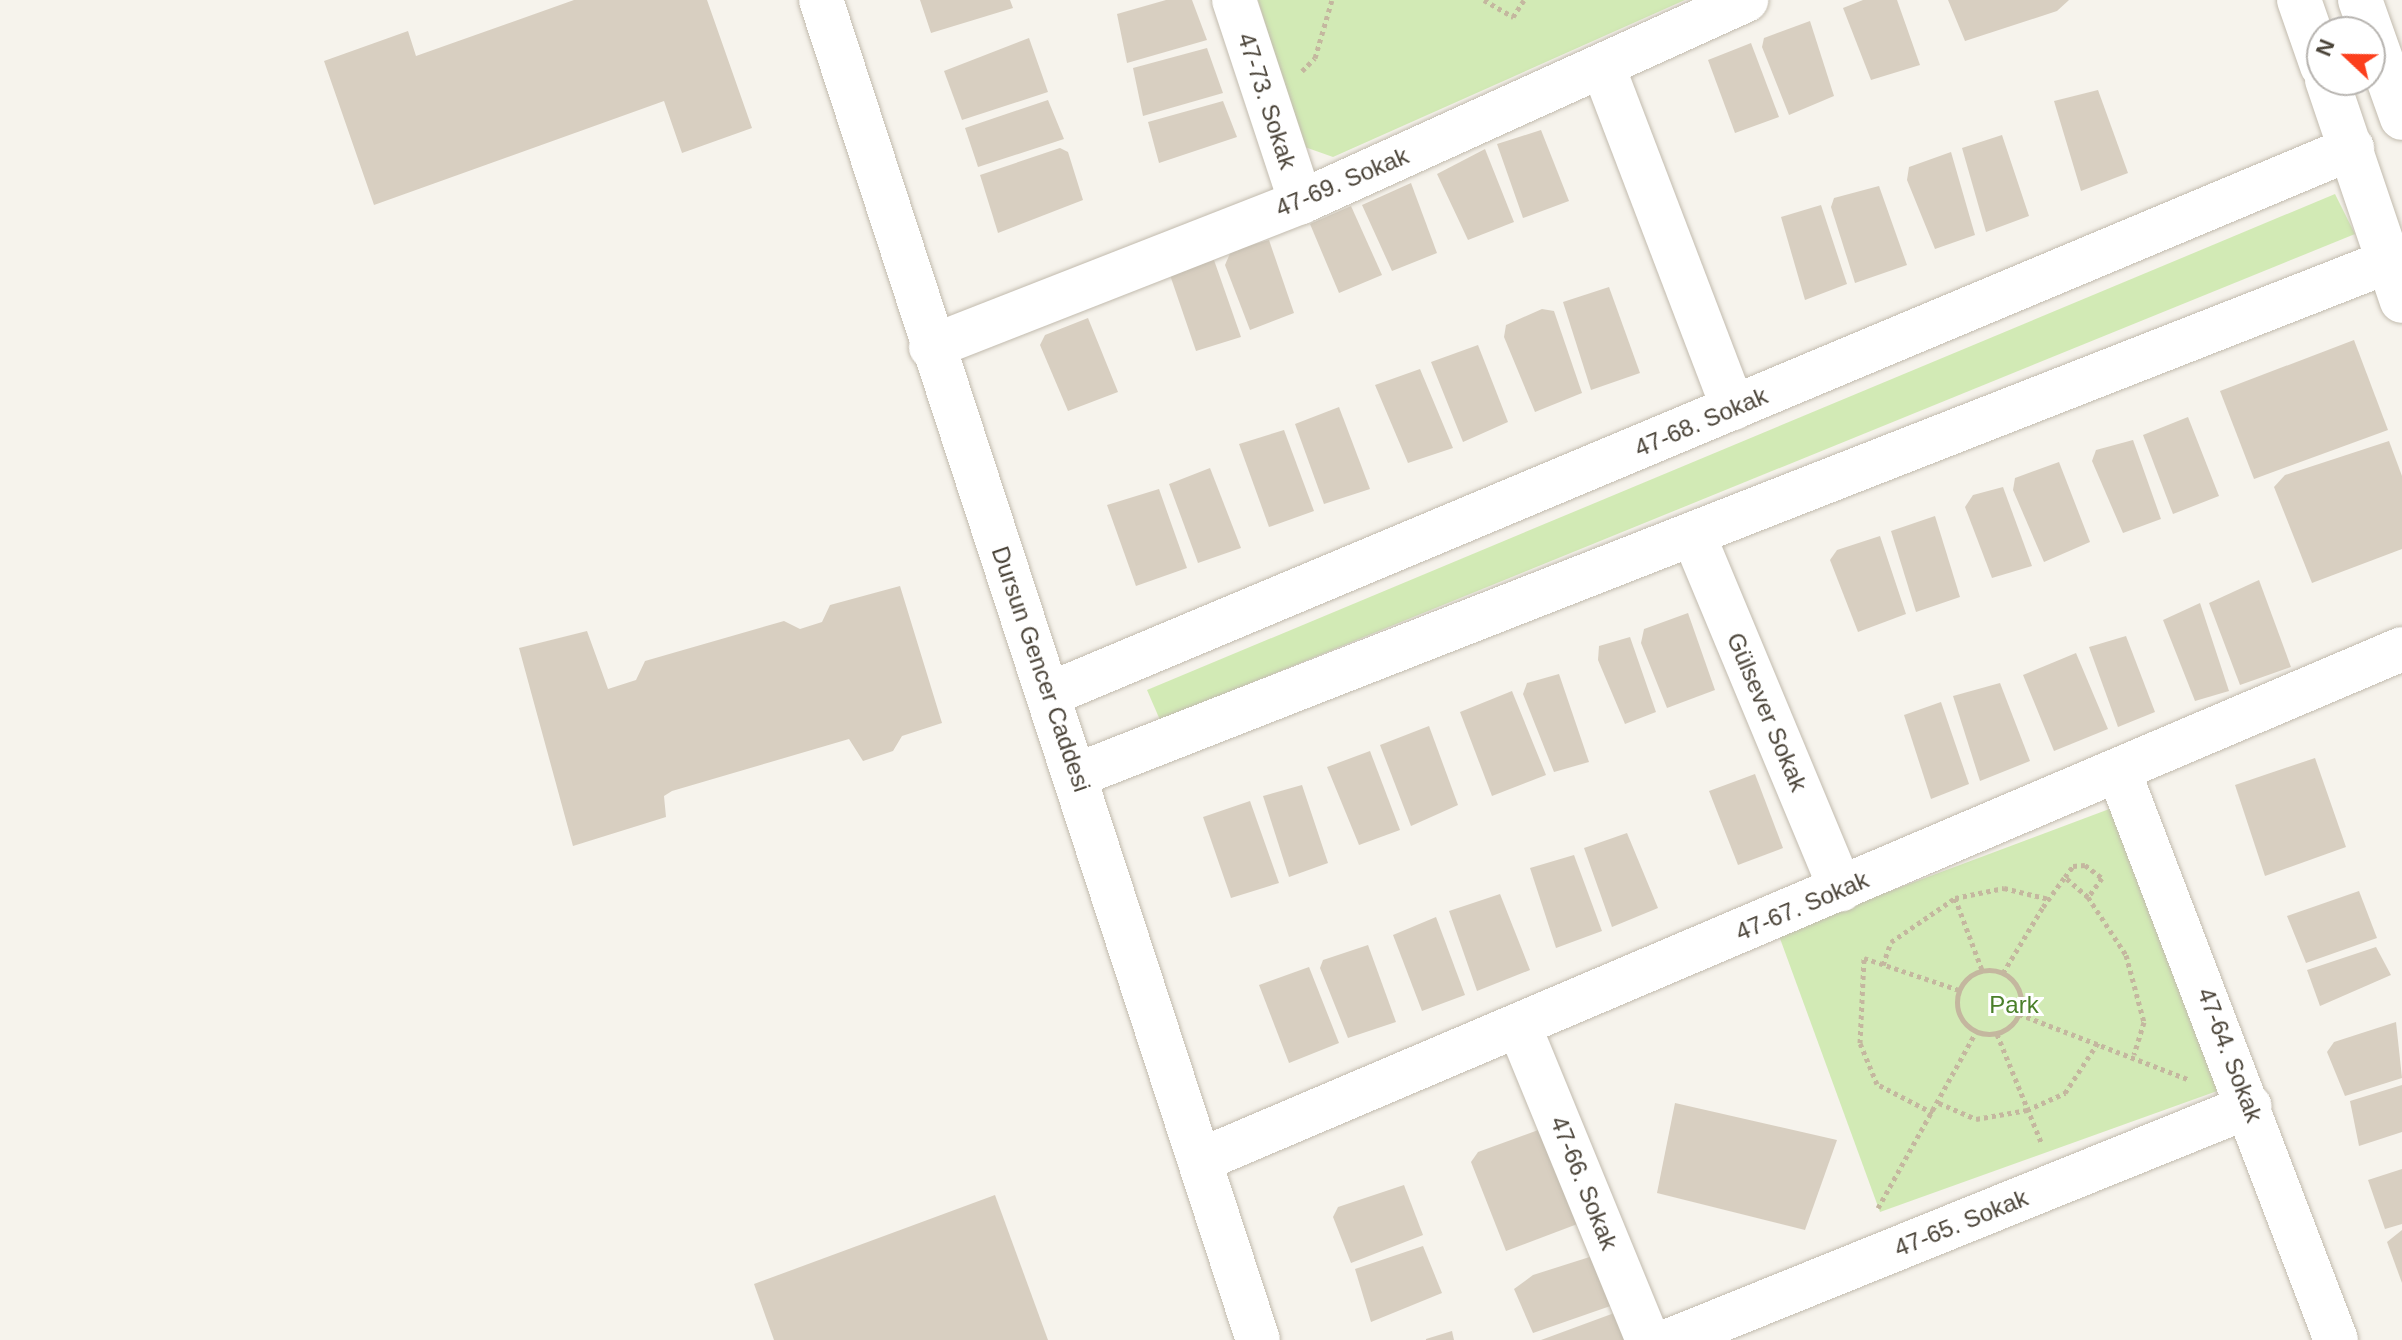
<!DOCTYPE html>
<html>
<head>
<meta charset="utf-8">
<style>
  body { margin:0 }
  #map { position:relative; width:2402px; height:1340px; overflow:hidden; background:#f6f3ec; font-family:Arial,sans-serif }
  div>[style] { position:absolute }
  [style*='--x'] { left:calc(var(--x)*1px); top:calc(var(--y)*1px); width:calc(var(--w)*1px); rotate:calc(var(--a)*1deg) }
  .green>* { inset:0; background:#d2eab5 }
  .building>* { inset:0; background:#d8cfc1 }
  .path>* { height:5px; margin-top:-2.5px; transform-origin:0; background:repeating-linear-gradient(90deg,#c4b79f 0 4px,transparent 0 8px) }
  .path>.ring { margin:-2.5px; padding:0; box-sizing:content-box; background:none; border:5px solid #c4b79f; border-radius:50% }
  .roads { filter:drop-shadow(0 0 2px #c2bbae) drop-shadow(0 0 2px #c2bbae) }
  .minor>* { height:44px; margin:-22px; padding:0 22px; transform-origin:22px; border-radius:22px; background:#fff }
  span { translate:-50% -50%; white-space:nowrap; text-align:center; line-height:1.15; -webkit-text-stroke:6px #fff; paint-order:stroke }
  .street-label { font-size:24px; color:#4b4439 }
  .park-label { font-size:24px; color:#4a7f2a }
  .north { position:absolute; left:2306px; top:16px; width:80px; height:80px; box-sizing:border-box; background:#fff; border:2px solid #b7b4b0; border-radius:50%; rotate:292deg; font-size:22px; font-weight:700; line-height:32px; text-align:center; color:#4b4439 }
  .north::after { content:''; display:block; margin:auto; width:28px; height:36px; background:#fc3f1d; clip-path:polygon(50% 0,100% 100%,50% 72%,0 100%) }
</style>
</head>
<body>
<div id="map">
  <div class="green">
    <div style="clip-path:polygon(1258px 0,1685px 0,1333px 157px,1302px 146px)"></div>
    <div style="clip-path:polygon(2335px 194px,2355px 234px,1160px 720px,1147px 690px)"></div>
    <div style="clip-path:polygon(2112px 808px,2220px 1090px,1880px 1212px,1778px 933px)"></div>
  </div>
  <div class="building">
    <div style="clip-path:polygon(574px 0,707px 0,752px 128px,682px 153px,664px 101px,374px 205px,324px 61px,408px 31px,416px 56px)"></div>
    <div style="clip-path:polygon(920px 0,1010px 0,1013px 8px,931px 33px)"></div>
    <div style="clip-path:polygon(1166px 0,1192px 0,1207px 40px,1127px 63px,1117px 14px)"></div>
    <div style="clip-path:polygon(1863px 0,1897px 0,1920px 65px,1871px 80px,1843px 8px)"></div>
    <div style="clip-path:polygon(1948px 0,2069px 0,2057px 11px,1965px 41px)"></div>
    <div style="clip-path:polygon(1810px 21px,1834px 96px,1789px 115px,1762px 47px,1764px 38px)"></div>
    <div style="clip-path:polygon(1029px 38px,1048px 92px,962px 120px,944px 71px)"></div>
    <div style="clip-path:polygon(1751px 43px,1779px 117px,1735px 133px,1708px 60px)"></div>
    <div style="clip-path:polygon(1207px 48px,1223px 93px,1143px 116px,1133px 68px)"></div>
    <div style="clip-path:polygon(2098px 90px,2128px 173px,2081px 191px,2054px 101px)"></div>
    <div style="clip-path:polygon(1048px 100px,1064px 139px,978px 167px,965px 128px)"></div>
    <div style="clip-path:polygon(1223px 101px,1237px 137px,1159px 163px,1148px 122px)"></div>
    <div style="clip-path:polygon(1541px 130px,1569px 201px,1523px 218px,1497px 144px)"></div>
    <div style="clip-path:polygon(2002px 135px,2029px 216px,1986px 232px,1962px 148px)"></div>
    <div style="clip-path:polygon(1060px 148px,1068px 152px,1083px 200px,998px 233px,980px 175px)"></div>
    <div style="clip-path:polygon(1485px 149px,1514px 222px,1468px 240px,1437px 174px)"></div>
    <div style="clip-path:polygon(1951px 152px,1975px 235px,1935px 249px,1907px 180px,1909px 167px)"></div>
    <div style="clip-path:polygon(1411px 183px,1437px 253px,1392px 271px,1362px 205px)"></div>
    <div style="clip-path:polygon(1879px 186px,1907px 265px,1855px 283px,1831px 207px,1834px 198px)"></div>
    <div style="clip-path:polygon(1821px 205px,1847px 284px,1805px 300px,1781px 217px)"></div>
    <div style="clip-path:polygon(1351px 206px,1382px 275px,1339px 293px,1310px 224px)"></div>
    <div style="clip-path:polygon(1269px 240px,1294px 313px,1250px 330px,1225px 265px,1231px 251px)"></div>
    <div style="clip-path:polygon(1214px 260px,1241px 337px,1196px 351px,1170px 275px)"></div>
    <div style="clip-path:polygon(1609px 287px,1640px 373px,1591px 390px,1563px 302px)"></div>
    <div style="clip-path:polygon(1542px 309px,1554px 311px,1582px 393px,1535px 412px,1504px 337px,1506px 325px)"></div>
    <div style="clip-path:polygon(1088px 318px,1118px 392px,1068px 411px,1040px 345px,1045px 335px)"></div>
    <div style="clip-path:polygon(2354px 340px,2388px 430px,2254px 479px,2220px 391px)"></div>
    <div style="clip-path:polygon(1478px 345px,1508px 422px,1463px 442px,1431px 362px)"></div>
    <div style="clip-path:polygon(1420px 369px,1453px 448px,1408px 463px,1375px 385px)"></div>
    <div style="clip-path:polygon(1339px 407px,1370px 489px,1324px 504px,1295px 424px)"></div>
    <div style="clip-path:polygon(2188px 417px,2219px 496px,2173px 514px,2143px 435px)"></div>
    <div style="clip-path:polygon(1284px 430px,1314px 511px,1269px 527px,1239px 444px)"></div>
    <div style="clip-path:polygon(2133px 440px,2161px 519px,2123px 533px,2092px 461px,2096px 450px)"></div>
    <div style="clip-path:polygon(2389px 441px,2402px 476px,2402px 549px,2312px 583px,2274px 487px,2285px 475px)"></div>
    <div style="clip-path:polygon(2059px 462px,2090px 542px,2044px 562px,2013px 490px,2015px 478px)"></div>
    <div style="clip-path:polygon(1210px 468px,1241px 548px,1198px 563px,1169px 484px)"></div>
    <div style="clip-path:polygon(2003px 487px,2032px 566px,1992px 578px,1965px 507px,1973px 495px)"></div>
    <div style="clip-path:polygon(1159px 489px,1187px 568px,1136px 586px,1107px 505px)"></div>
    <div style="clip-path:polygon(1935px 516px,1960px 597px,1916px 612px,1891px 531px)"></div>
    <div style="clip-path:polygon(1880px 536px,1906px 614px,1858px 632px,1830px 560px,1837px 550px)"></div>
    <div style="clip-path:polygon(2259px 580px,2291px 667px,2240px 685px,2209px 603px)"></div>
    <div style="clip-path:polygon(900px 586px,942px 723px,902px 736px,893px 751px,863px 761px,849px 739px,672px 791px,664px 796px,666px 817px,573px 846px,519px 648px,587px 631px,608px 689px,636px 680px,645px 661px,784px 621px,800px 629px,822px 622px,830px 605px)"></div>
    <div style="clip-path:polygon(2200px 603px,2229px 691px,2195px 701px,2163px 620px)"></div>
    <div style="clip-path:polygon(1688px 613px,1715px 690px,1667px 708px,1641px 643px,1644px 629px)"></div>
    <div style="clip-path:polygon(2126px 636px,2155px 712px,2118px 727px,2089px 647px)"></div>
    <div style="clip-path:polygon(1630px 637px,1656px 712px,1625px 724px,1598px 660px,1599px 646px)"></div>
    <div style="clip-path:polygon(2076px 653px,2108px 729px,2054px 751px,2023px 675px)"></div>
    <div style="clip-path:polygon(1559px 674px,1589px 762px,1554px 772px,1523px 694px,1527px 683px)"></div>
    <div style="clip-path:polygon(2000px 683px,2030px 761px,1980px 781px,1953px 696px)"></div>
    <div style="clip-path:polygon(1512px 691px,1546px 775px,1492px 796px,1460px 712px)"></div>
    <div style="clip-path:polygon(1941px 702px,1969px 784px,1931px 799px,1904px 715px)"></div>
    <div style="clip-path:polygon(1429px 726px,1458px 805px,1411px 826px,1380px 745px)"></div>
    <div style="clip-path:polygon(1370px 751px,1400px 830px,1359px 845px,1327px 767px)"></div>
    <div style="clip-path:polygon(2315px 758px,2346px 847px,2265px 876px,2235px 785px)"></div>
    <div style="clip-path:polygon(1755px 774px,1783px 848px,1738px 865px,1709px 791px)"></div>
    <div style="clip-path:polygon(1302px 785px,1328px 863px,1289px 877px,1263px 796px)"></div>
    <div style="clip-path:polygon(1250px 801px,1279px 883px,1231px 898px,1203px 817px)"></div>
    <div style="clip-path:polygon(1627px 833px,1658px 908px,1612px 927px,1584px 848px)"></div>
    <div style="clip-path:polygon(1574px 855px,1602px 931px,1556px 948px,1530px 868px)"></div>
    <div style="clip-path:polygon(2359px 891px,2377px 938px,2306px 963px,2287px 916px)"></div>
    <div style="clip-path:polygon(1500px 894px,1530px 970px,1477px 991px,1449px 911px)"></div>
    <div style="clip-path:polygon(1436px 917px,1465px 995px,1422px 1011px,1393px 935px)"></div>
    <div style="clip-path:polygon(1368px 945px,1396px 1022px,1348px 1038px,1320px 968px,1323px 960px)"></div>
    <div style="clip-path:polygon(2376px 947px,2391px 975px,2320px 1006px,2307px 970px)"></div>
    <div style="clip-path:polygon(1309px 967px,1339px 1043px,1289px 1063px,1259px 985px)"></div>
    <div style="clip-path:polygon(2396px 1022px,2402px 1078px,2345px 1096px,2327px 1052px,2334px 1042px)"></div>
    <div style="clip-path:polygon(2402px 1085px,2402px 1132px,2359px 1146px,2350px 1101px)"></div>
    <div style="clip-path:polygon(1675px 1103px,1837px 1140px,1805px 1230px,1657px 1193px)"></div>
    <div style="clip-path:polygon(1552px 1125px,1588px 1220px,1506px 1251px,1471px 1162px,1478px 1152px)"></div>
    <div style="clip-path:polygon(2402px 1169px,2402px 1224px,2385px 1229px,2368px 1180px)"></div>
    <div style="clip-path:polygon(1404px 1185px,1423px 1235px,1351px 1263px,1333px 1217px,1338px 1207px)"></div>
    <div style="clip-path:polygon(995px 1195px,1048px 1340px,774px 1340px,754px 1284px)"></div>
    <div style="clip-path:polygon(2402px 1230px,2402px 1283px,2387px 1242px)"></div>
    <div style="clip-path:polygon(1423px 1246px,1442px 1293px,1371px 1322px,1355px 1269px)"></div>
    <div style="clip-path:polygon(1599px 1254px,1619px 1303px,1533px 1333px,1514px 1289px,1533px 1275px)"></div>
    <div style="clip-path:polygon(1617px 1312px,1630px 1340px,1541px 1340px)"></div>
    <div style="clip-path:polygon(1452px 1331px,1454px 1340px,1426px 1340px,1426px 1339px)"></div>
  </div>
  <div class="path">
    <div style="--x:1484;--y:0;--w:34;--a:30"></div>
    <div style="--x:1513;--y:17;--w:20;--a:-57"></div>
    <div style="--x:1302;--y:71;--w:18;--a:-45"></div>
    <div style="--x:1315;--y:58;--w:60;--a:-73.7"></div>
    <div style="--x:2088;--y:897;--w:69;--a:56.8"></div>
    <div style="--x:2126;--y:955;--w:69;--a:75"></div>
    <div style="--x:2144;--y:1022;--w:34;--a:107"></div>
    <div style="--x:1955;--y:898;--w:50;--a:-11.5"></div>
    <div style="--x:2004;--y:888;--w:46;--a:13.7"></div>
    <div style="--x:1883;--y:965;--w:24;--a:-71"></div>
    <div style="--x:1891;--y:942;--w:78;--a:-34.5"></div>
    <div style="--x:1955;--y:898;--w:77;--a:69.4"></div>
    <div class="ring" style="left:1957px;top:970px;width:59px;height:59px"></div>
    <div style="--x:2003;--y:973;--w:77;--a:-58.8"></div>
    <div style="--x:2043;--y:907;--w:37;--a:-54"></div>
    <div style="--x:2065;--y:877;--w:14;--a:-54"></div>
    <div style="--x:2073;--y:866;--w:12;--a:-5"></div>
    <div style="--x:2085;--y:865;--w:21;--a:37"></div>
    <div style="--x:2102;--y:878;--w:24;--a:126"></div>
    <div style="--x:2088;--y:897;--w:30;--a:-139"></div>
    <div style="--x:2019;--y:1014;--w:183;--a:21.1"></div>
    <div style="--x:1997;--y:1034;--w:119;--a:67.8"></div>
    <div style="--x:1939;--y:1103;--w:40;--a:23.4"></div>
    <div style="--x:1976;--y:1119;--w:52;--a:-10"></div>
    <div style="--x:2027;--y:1110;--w:42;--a:-24.1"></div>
    <div style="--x:2065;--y:1093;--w:62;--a:-56.8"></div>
    <div style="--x:1933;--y:1113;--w:63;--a:-152.6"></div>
    <div style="--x:1877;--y:1084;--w:44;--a:-112.5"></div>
    <div style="--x:1860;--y:1043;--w:85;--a:-87.3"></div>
    <div style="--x:1864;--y:958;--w:100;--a:18.6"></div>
    <div style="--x:1878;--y:1208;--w:201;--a:-60.9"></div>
  </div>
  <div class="roads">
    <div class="minor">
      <div style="--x:821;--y:0;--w:1409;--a:71.94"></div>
      <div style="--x:1234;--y:0;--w:213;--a:71.7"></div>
      <div style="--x:2299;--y:0;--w:70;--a:70.8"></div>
      <div style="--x:2360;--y:0;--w:125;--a:70.4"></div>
      <div style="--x:1603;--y:67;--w:365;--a:69.1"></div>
      <div style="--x:2327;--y:80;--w:233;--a:71.3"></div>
      <div style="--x:931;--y:347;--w:397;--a:-21.4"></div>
      <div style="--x:1301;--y:202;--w:489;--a:-24.4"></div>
      <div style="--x:1693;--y:534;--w:385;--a:67.4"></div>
      <div style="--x:1050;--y:694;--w:1412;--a:-22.75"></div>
      <div style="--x:2119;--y:772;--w:608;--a:69.09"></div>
      <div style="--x:1077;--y:775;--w:1423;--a:-21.39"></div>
      <div style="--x:1519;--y:1026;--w:339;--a:67.7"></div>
      <div style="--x:1201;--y:1160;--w:1305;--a:-23.05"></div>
      <div style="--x:1671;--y:1340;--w:624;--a:-22.01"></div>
    </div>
  </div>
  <div class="street-label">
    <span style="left:1267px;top:101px;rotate:72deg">47-73. Sokak</span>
    <span style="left:1342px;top:182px;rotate:-23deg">47-69. Sokak</span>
    <span style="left:1701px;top:422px;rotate:-23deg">47-68. Sokak</span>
    <span style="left:1041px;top:669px;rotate:71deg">Dursun Gencer Caddesi</span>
    <span style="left:1767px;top:712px;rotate:67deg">Gülsever Sokak</span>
    <span style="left:1802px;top:906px;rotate:-23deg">47-67. Sokak</span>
    <span style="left:2230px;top:1055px;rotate:69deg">47-64. Sokak</span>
    <span style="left:1584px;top:1183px;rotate:68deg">47-66. Sokak</span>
    <span style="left:1961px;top:1223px;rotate:-22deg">47-65. Sokak</span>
  </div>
  <div class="park-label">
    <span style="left:2014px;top:1005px">Park</span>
  </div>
  <div class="north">N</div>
</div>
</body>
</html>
